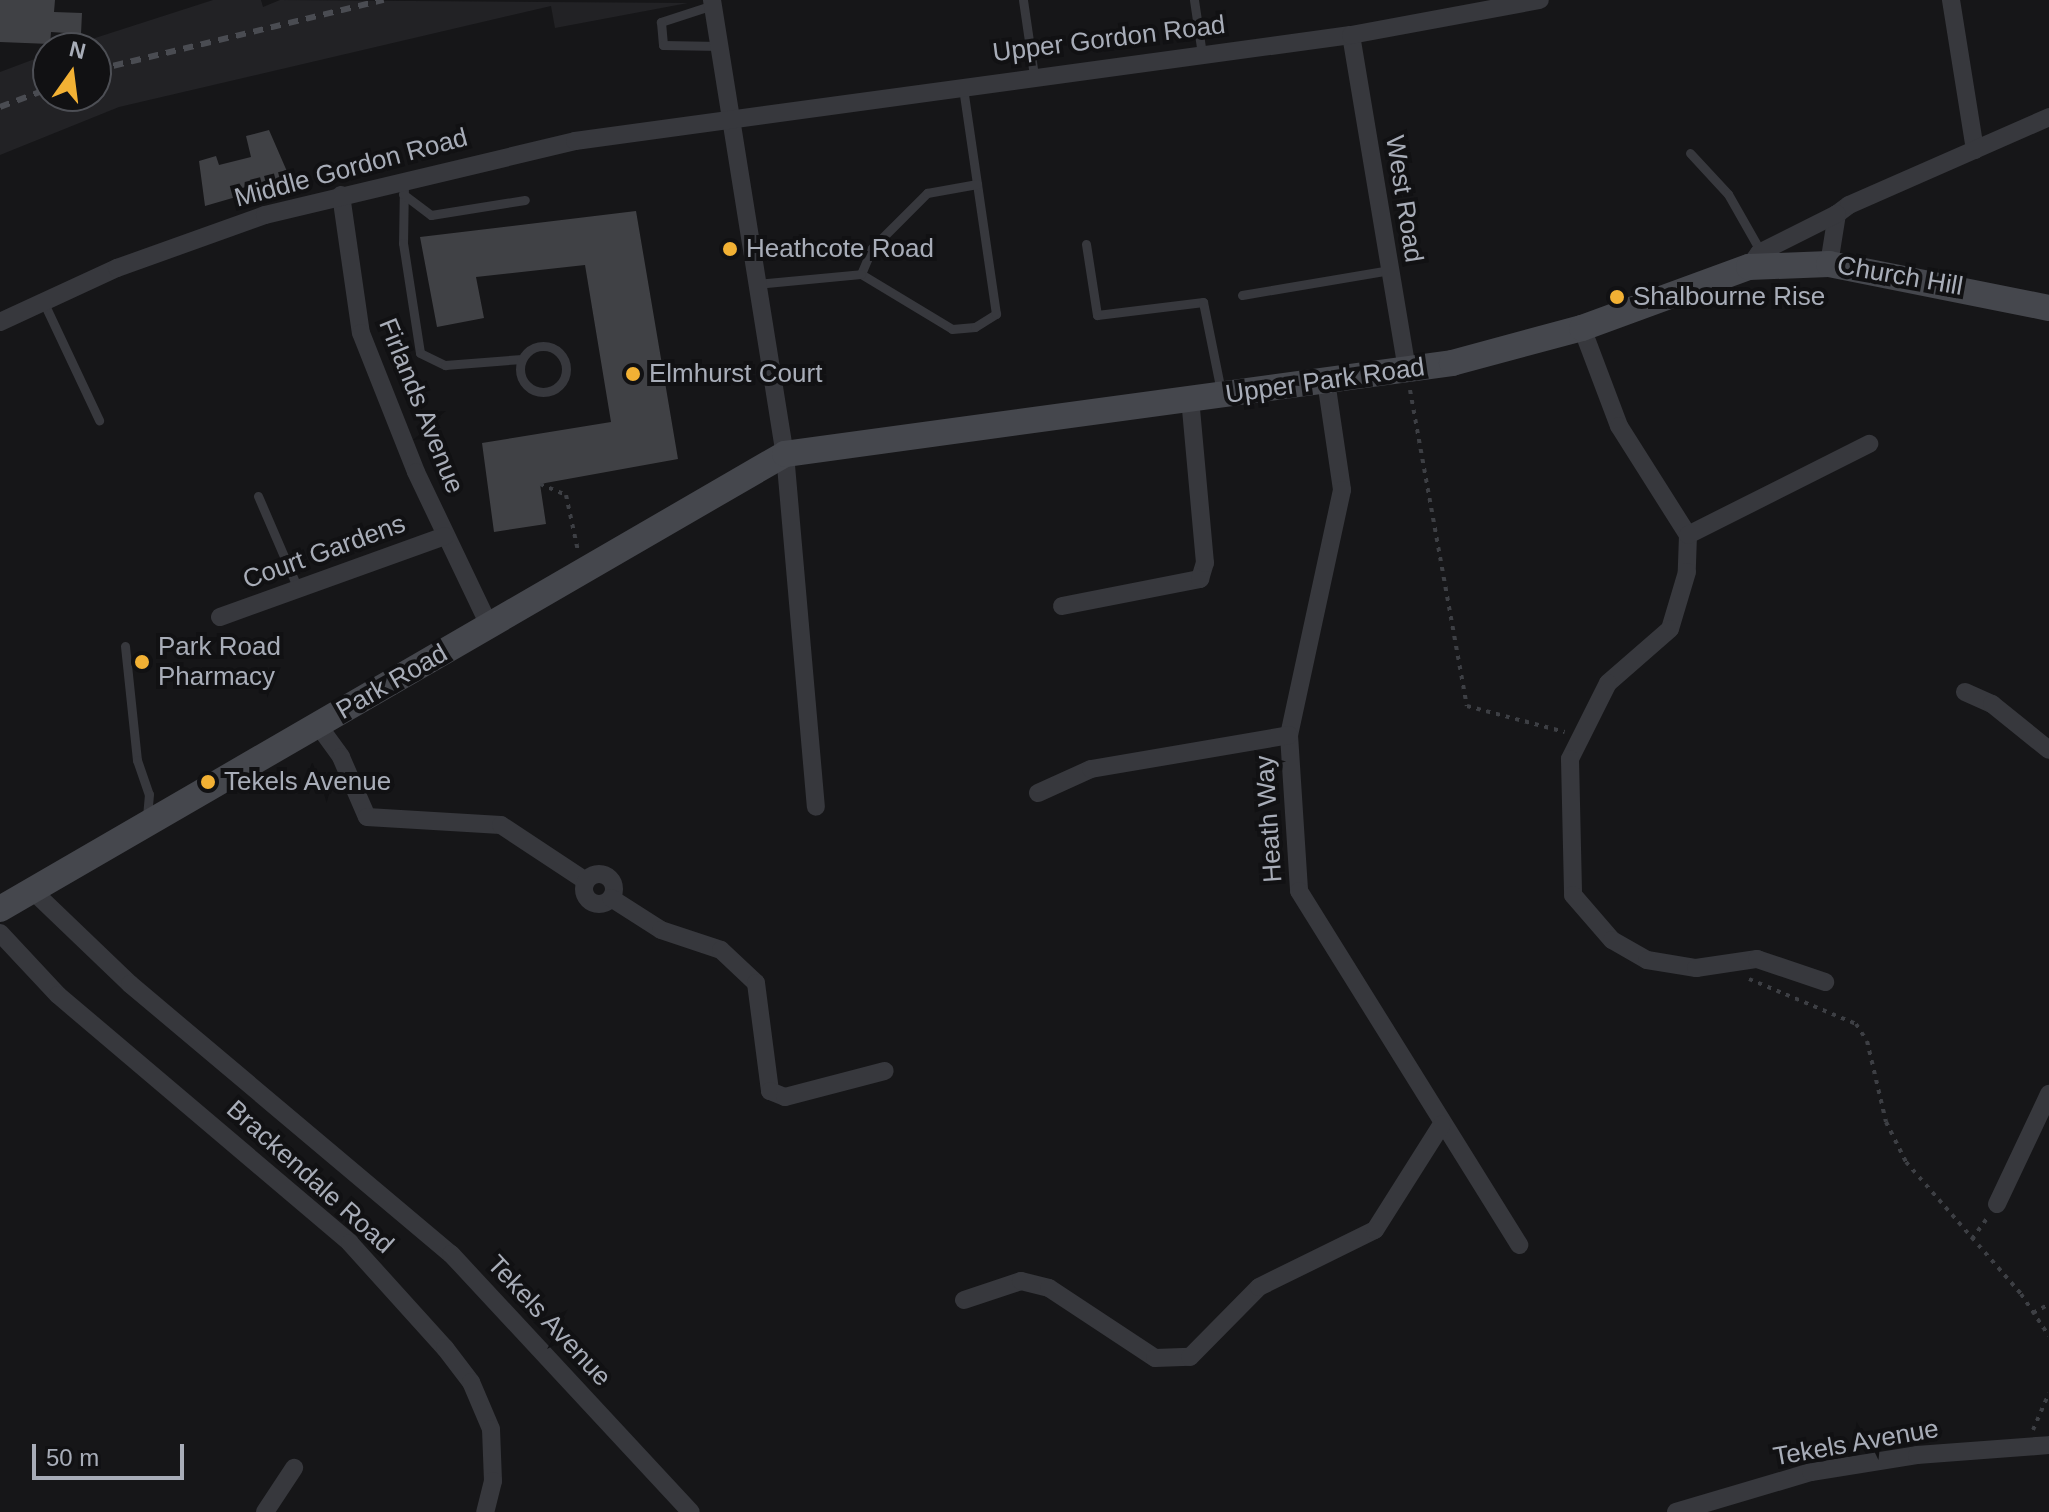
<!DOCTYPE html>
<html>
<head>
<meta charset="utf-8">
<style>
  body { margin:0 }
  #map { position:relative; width:2049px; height:1512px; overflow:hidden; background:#161618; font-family:Arial,sans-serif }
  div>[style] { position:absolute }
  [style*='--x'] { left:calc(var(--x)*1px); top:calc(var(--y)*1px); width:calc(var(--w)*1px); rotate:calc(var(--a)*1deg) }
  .built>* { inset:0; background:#222225 }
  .building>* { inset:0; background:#404145 }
  .path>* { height:4px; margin-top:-2px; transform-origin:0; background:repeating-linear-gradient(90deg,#3d3f44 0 4px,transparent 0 10px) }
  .lane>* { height:9px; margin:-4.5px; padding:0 4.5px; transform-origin:4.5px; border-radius:4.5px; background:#37383d }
  .lane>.ring { margin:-4.5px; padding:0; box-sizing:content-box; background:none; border:9px solid #37383d; border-radius:50% }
  .street>* { height:18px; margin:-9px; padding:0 9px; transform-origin:9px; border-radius:9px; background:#37383d }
  .street>.ring { margin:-9px; padding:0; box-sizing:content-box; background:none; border:18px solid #37383d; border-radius:50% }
  .secondary>* { height:26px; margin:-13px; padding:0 13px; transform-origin:13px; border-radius:13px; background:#45474d }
  .rail>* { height:6px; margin-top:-3px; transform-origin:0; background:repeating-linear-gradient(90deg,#4a4c52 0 10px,transparent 0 18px) }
  .dots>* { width:22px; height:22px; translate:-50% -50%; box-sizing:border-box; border:4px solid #111113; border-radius:50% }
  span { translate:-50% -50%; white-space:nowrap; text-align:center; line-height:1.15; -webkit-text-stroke:8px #111113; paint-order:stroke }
  .street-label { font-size:26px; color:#a8adb8 }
  .poi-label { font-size:26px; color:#a8adb8 }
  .left { translate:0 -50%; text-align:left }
  .north { position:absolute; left:32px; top:32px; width:80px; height:80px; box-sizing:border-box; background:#111113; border:2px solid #4d4f55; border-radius:50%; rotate:14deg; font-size:22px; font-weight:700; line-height:32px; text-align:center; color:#a8adb8 }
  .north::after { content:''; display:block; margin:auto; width:28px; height:36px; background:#f2b134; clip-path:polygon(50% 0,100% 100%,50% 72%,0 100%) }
  .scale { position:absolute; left:32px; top:1444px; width:152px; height:36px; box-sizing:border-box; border:4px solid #a8adb8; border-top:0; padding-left:10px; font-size:24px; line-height:28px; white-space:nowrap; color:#a8adb8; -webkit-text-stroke:6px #111113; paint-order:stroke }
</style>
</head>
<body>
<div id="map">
  <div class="built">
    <div style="clip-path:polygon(213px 0,261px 0,263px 7px,280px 0,688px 3px,555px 28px,551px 6px,119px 107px,0 155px,0 72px,48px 54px,48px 96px,96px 96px,96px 48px,64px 48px)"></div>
  </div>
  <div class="building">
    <div style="clip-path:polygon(0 0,55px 0,54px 12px,82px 13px,81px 34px,51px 32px,50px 44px,0 42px)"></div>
    <div style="clip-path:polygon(269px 130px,289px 176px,234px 190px,236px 197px,205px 206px,199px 161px,216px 156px,219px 165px,251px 157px,246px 136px)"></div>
    <div style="clip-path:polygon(636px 211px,678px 459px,540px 484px,546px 524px,494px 532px,482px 443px,611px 422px,585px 265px,476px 277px,484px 318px,437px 327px,420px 237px)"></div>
  </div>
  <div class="path">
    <div style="--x:1410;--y:390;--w:321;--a:79.8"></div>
    <div style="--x:1467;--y:706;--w:101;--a:14.9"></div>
    <div style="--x:540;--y:484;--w:28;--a:23"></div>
    <div style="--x:566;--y:495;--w:57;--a:77.9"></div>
    <div style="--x:1749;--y:979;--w:116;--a:22.8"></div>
    <div style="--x:1856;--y:1024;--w:20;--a:57"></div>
    <div style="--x:1867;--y:1041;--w:83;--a:76.8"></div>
    <div style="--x:1886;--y:1122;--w:45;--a:63.4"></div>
    <div style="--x:1906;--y:1162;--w:175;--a:48.9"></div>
    <div style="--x:2021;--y:1294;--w:50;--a:56.3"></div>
    <div style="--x:1972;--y:1239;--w:26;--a:-54"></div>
    <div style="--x:2033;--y:1313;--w:18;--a:-29"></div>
    <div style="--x:2033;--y:1430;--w:40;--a:-66.6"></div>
  </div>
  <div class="lane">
    <div style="--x:1023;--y:0;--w:76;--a:81.7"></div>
    <div style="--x:1194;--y:0;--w:55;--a:81.6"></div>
    <div style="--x:713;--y:5;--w:55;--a:161.9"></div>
    <div style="--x:661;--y:22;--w:23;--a:85"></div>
    <div style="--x:663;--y:45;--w:57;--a:1"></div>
    <div style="--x:1690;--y:153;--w:56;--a:47.2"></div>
    <div style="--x:1728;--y:194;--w:67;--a:60.4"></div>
    <div style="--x:404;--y:182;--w:61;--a:90.9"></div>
    <div style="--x:403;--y:243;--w:111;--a:81.2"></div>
    <div style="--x:420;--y:353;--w:28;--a:26"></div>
    <div style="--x:445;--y:365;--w:77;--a:-4.5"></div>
    <div style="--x:403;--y:194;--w:35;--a:37"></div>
    <div style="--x:431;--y:215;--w:95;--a:-9.1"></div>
    <div style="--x:1086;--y:244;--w:72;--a:81.2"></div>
    <div style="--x:1097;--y:315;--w:107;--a:-7"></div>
    <div style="--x:1203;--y:302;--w:91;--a:78.6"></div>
    <div style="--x:861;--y:274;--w:106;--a:31.1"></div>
    <div style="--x:952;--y:329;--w:23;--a:-5"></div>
    <div style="--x:975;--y:327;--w:25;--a:-32"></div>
    <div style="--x:996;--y:314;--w:228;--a:-98.3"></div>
    <div style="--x:861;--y:274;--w:28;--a:-67"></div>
    <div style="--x:872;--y:248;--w:78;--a:-45"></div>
    <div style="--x:927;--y:193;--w:51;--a:-10.2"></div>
    <div style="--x:756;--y:284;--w:105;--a:-5.4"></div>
    <div style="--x:1242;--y:295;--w:150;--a:-9.6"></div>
    <div style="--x:43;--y:301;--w:132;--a:64.8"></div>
    <div class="ring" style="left:520px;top:346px;width:37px;height:37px"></div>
    <div style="--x:258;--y:496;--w:101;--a:66.7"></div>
    <div style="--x:125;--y:646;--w:115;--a:84"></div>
    <div style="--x:137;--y:760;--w:36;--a:71"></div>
    <div style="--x:149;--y:794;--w:25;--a:95"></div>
  </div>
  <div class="street">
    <div style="--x:712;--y:0;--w:460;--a:80.9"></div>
    <div style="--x:785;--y:454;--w:354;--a:85"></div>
    <div style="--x:1951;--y:0;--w:152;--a:80.9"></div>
    <div style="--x:1351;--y:35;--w:341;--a:80.5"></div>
    <div style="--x:341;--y:195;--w:139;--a:81.8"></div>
    <div style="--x:361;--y:333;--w:149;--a:68.4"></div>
    <div style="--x:416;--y:472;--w:170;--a:64.5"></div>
    <div style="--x:1829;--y:264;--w:51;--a:-80.9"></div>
    <div style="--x:1837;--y:214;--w:15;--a:-37"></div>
    <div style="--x:1849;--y:205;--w:219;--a:-23.7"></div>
    <div style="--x:1749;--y:267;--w:17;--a:-54"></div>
    <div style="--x:1759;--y:253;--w:87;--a:-26.6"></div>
    <div style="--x:0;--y:322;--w:129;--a:-24.8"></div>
    <div style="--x:117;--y:268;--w:157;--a:-19.7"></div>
    <div style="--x:265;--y:215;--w:319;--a:-13.4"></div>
    <div style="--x:575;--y:141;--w:783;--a:-7.78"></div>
    <div style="--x:1351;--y:35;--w:192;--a:-10.5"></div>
    <div style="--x:1582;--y:328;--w:105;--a:69.3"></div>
    <div style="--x:1619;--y:426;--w:129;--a:57.7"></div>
    <div style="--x:1688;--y:535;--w:37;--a:92"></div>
    <div style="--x:1687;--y:572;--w:59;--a:106.6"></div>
    <div style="--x:1670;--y:629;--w:82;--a:138.9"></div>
    <div style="--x:1608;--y:683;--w:85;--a:116.6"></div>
    <div style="--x:1570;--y:759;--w:136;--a:88.7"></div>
    <div style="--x:1573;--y:895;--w:60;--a:49.1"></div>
    <div style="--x:1612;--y:940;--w:40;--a:29.7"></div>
    <div style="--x:1647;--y:960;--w:50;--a:9.3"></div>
    <div style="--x:1696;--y:968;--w:62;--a:-8.4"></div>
    <div style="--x:1757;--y:959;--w:72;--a:18.7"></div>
    <div style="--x:1326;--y:381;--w:110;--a:81.6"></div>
    <div style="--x:1342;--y:490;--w:251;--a:102.2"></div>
    <div style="--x:1289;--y:735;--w:156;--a:86.3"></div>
    <div style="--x:1299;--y:891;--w:417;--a:58.1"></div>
    <div style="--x:1688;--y:535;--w:203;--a:-26.7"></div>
    <div style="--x:1062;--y:606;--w:141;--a:-11.1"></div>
    <div style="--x:1200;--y:579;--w:17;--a:-73"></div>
    <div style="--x:1205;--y:563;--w:165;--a:-95.2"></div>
    <div style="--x:220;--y:617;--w:239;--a:-19.8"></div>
    <div style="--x:1965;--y:692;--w:30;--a:24"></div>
    <div style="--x:1992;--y:704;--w:73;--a:38.9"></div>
    <div style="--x:318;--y:725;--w:39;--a:54"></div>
    <div style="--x:341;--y:757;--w:65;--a:66.6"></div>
    <div style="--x:367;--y:817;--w:134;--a:3.4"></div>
    <div style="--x:501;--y:825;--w:102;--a:33.4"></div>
    <div style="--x:1038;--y:793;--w:58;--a:-24.4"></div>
    <div style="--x:1091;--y:769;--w:201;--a:-9.7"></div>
    <div class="ring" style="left:584px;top:874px;width:12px;height:12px"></div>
    <div style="--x:34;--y:892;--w:133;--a:43.8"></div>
    <div style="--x:130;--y:984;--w:419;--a:40.1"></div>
    <div style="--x:451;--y:1254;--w:352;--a:47.1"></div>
    <div style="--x:611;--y:898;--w:59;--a:32.6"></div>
    <div style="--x:661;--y:930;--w:63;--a:18.4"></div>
    <div style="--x:721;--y:950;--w:48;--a:43.3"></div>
    <div style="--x:756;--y:983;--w:109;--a:82.6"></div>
    <div style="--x:770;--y:1091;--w:16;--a:22"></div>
    <div style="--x:785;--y:1097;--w:103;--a:-14.6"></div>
    <div style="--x:0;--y:933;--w:85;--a:46.9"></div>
    <div style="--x:58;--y:995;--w:383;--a:40.3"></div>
    <div style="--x:350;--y:1243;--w:142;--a:47.9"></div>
    <div style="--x:445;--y:1348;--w:43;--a:52.6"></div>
    <div style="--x:471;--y:1382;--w:51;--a:66.9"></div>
    <div style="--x:491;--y:1429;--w:52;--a:87.8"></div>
    <div style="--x:493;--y:1481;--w:32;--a:104"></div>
    <div style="--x:1997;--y:1204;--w:122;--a:-64.7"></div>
    <div style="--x:964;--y:1300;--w:60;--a:-18.4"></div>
    <div style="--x:1021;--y:1281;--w:29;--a:14"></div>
    <div style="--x:1049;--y:1288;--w:127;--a:33.4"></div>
    <div style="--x:1155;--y:1358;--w:35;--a:-2"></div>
    <div style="--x:1190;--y:1357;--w:98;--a:-45.4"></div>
    <div style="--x:1259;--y:1287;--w:129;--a:-26.2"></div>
    <div style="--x:1375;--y:1230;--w:125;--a:-57.7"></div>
    <div style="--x:265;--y:1512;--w:53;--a:-56.6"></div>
    <div style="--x:1676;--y:1512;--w:141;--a:-16.5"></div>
    <div style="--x:1811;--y:1472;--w:107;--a:-9.1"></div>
    <div style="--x:1917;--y:1455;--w:132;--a:-4.3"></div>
  </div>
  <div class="secondary">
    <div style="--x:0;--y:909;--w:907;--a:-30.1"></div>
    <div style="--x:785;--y:454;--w:673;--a:-7.77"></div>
    <div style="--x:1452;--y:363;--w:135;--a:-15.1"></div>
    <div style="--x:1582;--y:328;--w:178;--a:-20.1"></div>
    <div style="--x:1749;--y:267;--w:80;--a:-2.1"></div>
    <div style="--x:1829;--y:264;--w:224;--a:11.3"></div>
  </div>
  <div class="rail">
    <div style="--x:96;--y:70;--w:296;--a:-13.7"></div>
    <div style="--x:0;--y:107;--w:51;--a:-20.6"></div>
  </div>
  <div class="dots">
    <div style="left:730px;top:249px;background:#f2b134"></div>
    <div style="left:1617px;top:297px;background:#f2b134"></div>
    <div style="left:633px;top:374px;background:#f2b134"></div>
    <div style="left:142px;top:662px;background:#f2b134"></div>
    <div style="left:208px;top:782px;background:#f2b134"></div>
  </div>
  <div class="street-label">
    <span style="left:1109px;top:39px;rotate:-7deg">Upper Gordon Road</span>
    <span style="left:351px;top:168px;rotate:-15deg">Middle Gordon Road</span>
    <span style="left:1404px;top:199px;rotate:81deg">West Road</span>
    <span style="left:1900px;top:276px;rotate:10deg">Church Hill</span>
    <span style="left:1325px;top:381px;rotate:-8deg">Upper Park Road</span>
    <span style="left:421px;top:406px;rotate:68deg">Firlands Avenue</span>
    <span style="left:324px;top:552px;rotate:-20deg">Court Gardens</span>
    <span style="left:392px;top:682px;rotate:-30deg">Park Road</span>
    <span style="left:1269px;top:819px;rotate:-94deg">Heath Way</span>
    <span style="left:310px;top:1177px;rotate:42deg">Brackendale Road</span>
    <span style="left:549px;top:1321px;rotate:47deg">Tekels Avenue</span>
    <span style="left:1856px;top:1443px;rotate:-10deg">Tekels Avenue</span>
  </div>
  <div class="poi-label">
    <span class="left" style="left:746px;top:249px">Heathcote Road</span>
    <span class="left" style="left:1633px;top:297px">Shalbourne Rise</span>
    <span class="left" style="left:649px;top:374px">Elmhurst Court</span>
    <span class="left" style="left:158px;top:662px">Park Road<br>Pharmacy</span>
    <span class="left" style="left:224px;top:782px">Tekels Avenue</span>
  </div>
  <div class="north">N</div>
  <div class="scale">50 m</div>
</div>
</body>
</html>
